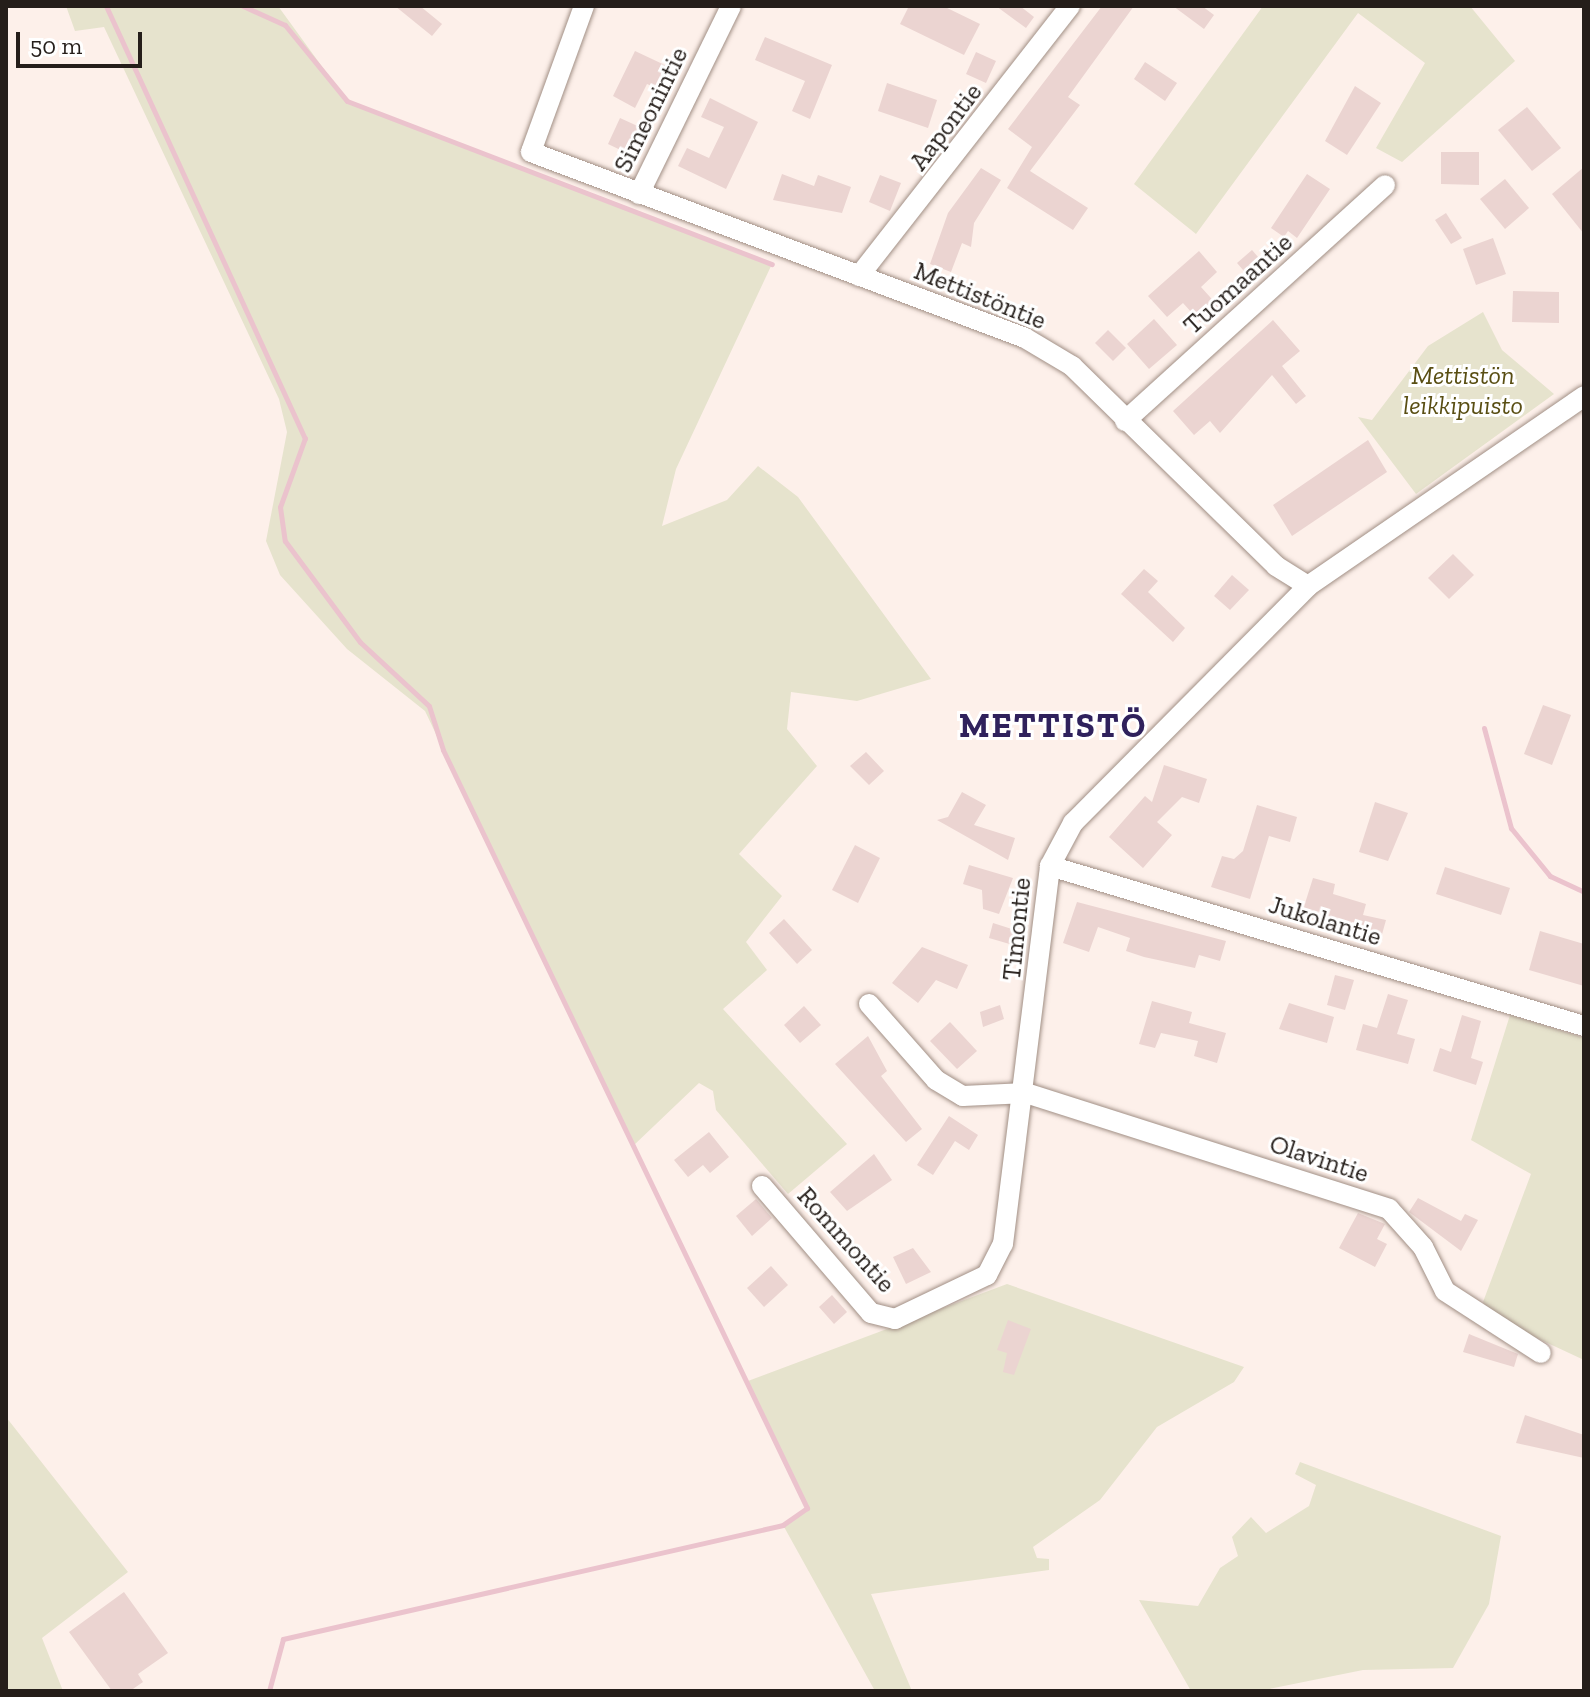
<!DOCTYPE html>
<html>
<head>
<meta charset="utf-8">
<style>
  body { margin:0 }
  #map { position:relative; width:1590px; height:1697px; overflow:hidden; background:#fdf0ea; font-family:"Zilla Slab",serif }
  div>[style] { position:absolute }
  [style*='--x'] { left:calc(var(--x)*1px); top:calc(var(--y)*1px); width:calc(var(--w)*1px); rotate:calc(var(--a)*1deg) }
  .green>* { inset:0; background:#e6e3cd }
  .stream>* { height:5px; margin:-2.5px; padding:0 2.5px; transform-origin:2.5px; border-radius:2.5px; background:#ebc3cd }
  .building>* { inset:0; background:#ebd4d1 }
  .roads { filter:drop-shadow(0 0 2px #a18f85) drop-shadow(0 0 2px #a18f85) }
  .minor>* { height:20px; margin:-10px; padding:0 10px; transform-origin:10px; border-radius:10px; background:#fff }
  span { translate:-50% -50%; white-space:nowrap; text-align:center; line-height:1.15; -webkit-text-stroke:6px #fff; paint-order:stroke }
  .street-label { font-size:26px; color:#251e1a }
  .park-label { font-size:26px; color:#594e13; font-style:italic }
  .district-label { font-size:34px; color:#2f215c; font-weight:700; letter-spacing:2px }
  .frame { position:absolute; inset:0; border:8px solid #251e1a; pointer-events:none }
  .scale { position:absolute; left:16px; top:32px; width:126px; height:36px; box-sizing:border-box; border:4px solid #251e1a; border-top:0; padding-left:10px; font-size:24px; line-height:28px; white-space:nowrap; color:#251e1a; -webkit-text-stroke:6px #fff; paint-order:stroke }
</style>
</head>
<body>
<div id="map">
  <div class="green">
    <div style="clip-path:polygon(66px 6px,278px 6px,347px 101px,772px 264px,676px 469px,662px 526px,727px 500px,758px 466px,798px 497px,931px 679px,857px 701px,791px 692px,787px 729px,817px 766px,739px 854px,782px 896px,746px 942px,767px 970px,723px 1009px,847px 1144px,788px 1194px,716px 1110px,713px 1091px,699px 1083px,633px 1146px,425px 711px,347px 649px,280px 575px,266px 541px,287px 432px,279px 399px,104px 27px,75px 31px)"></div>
    <div style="clip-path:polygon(1263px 6px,1470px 6px,1515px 61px,1402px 162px,1376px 148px,1425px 63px,1358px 13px,1196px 234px,1134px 184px)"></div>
    <div style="clip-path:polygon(1483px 312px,1502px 350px,1554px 394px,1416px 494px,1358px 417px,1372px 420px,1428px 346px)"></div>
    <div style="clip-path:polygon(1510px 1015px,1584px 1038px,1584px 1360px,1492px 1317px,1483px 1302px,1531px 1174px,1471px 1140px)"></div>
    <div style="clip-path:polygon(1007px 1284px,1244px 1367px,1234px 1382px,1157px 1427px,1100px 1500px,1033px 1547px,1037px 1558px,1049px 1559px,1049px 1570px,871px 1594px,912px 1691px,875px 1691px,783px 1525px,807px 1508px,748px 1381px)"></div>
    <div style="clip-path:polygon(6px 1417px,128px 1572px,42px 1638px,63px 1691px,6px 1691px)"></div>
    <div style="clip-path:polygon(1300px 1462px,1501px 1536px,1489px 1604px,1453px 1668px,1363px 1670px,1259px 1691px,1191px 1691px,1139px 1600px,1198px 1606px,1220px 1568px,1238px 1556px,1232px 1537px,1251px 1517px,1266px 1533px,1309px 1506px,1316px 1485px,1295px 1474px)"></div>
  </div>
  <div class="stream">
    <div style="--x:106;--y:6;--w:476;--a:65.3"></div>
    <div style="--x:305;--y:438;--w:73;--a:109.9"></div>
    <div style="--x:280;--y:507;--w:34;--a:82"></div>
    <div style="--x:285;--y:541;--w:126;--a:53.4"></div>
    <div style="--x:360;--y:642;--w:94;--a:42.8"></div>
    <div style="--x:429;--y:706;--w:46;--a:72.3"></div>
    <div style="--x:443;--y:750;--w:841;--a:64.35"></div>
    <div style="--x:807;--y:1508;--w:29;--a:145"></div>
    <div style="--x:783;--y:1525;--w:513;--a:167.16"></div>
    <div style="--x:283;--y:1639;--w:54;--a:105.1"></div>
    <div style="--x:243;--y:6;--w:46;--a:24.3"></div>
    <div style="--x:285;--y:25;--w:98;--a:50.8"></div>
    <div style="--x:347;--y:101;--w:455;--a:21"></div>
    <div style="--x:1484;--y:728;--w:104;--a:74.9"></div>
    <div style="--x:1511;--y:828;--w:62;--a:50.9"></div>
    <div style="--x:1550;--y:876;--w:38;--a:25"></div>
  </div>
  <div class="building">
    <div style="clip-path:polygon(395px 6px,420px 6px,442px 24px,432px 36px)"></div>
    <div style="clip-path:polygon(909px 6px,943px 6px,980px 24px,964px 55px,900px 24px)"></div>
    <div style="clip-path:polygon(996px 6px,1020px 6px,1034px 17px,1026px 28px)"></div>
    <div style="clip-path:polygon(1102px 6px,1134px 6px,1068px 97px,1080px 105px,1030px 171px,1088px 208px,1073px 230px,1007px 188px,1032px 147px,1008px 129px)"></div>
    <div style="clip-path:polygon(1173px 6px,1202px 6px,1214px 15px,1204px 29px)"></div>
    <div style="clip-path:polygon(765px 37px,832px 65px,810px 119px,792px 111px,805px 81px,755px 60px)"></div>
    <div style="clip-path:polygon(635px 51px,669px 67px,659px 89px,647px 84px,635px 108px,613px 96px)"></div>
    <div style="clip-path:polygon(976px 52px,996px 61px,986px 83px,966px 74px)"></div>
    <div style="clip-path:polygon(1145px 62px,1177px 83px,1165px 101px,1134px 79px)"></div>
    <div style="clip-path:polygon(887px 83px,937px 100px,928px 128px,878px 111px)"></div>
    <div style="clip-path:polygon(1355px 86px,1381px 103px,1347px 155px,1325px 141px)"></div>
    <div style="clip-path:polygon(710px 98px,758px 122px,726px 189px,678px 166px,687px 148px,709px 158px,724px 127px,701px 117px)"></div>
    <div style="clip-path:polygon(1527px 107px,1561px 148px,1532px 171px,1498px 130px)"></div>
    <div style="clip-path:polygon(620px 118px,644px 129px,631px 155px,608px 144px)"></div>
    <div style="clip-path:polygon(1441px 152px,1479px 152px,1479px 185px,1441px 184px)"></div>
    <div style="clip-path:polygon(1584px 167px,1584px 234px,1552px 194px)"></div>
    <div style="clip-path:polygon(981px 168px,1001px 180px,974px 223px,971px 247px,962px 243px,951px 272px,930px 264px,948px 213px)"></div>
    <div style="clip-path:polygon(782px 174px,814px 186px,818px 175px,851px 187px,842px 213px,773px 200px)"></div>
    <div style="clip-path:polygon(1307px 174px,1330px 189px,1297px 238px,1288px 231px,1284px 237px,1271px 228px)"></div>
    <div style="clip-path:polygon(880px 175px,901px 183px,890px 211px,869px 202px)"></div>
    <div style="clip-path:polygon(1505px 179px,1529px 208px,1505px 229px,1480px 199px)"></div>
    <div style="clip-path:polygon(1446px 213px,1462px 238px,1451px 244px,1435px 220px)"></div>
    <div style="clip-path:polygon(1493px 238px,1506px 274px,1476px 285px,1463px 249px)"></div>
    <div style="clip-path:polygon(1252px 250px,1265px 265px,1250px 278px,1237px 263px)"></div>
    <div style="clip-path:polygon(1199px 251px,1217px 272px,1201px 287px,1219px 307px,1201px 323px,1183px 303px,1167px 317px,1148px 296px)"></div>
    <div style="clip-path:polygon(1513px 291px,1559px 292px,1559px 323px,1512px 322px)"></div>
    <div style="clip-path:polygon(1154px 319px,1177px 345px,1149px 369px,1127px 344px)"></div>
    <div style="clip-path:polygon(1273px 320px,1300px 351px,1282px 366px,1306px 396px,1296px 404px,1272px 375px,1220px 433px,1210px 421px,1194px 435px,1173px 411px)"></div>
    <div style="clip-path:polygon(1108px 330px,1126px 348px,1113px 361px,1095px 343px)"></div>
    <div style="clip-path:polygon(1368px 440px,1387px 472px,1292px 536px,1273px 505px)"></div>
    <div style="clip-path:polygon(1453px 554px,1474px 575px,1449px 599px,1428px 578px)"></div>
    <div style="clip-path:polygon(1144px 569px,1158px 581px,1148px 592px,1185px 628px,1173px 642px,1121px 594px)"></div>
    <div style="clip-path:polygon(1232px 575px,1249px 590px,1230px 610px,1214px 596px)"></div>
    <div style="clip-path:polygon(1543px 705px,1571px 715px,1552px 765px,1524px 754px)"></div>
    <div style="clip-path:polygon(866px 752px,884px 771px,869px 785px,850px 766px)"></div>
    <div style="clip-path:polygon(1164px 765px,1207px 779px,1199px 803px,1182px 797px,1157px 822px,1172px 835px,1143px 868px,1109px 837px,1145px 796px,1152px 802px)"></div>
    <div style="clip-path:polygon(962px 792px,986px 805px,974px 825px,1015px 838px,1008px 860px,937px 820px,948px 817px)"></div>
    <div style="clip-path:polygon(1375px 802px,1408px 813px,1388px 861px,1359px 852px)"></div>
    <div style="clip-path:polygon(1257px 805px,1297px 817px,1290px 842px,1269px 836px,1250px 899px,1211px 887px,1222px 856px,1234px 859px,1243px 851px)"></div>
    <div style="clip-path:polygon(855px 845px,880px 858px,858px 903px,832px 890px)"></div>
    <div style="clip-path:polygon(969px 865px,1013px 878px,999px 914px,983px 909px,982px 890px,963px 884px)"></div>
    <div style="clip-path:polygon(1445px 867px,1510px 888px,1501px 915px,1436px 894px)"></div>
    <div style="clip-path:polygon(1313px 878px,1335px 884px,1333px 894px,1366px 904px,1363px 915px,1386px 920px,1381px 938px,1301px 916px)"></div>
    <div style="clip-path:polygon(1077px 902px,1226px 941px,1220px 961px,1199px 955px,1195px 968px,1144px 957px,1126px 951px,1130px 938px,1098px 927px,1089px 952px,1063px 943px)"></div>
    <div style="clip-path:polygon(784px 919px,812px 950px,797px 964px,769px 933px)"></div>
    <div style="clip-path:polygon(993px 923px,1018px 931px,1013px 945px,989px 938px)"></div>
    <div style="clip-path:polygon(1540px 931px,1584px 944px,1584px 986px,1529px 970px)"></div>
    <div style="clip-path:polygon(922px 947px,968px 965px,957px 989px,936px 980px,918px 1003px,892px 983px)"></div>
    <div style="clip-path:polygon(1335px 975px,1354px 980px,1345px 1010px,1327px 1005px)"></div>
    <div style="clip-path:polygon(1388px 994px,1408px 1000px,1397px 1034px,1415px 1039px,1408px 1064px,1356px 1050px,1363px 1024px,1377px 1028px)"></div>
    <div style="clip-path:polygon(1152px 1001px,1192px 1012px,1189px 1023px,1226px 1033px,1217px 1063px,1194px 1056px,1198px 1041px,1161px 1033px,1155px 1048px,1139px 1044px)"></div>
    <div style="clip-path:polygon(1289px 1003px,1334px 1017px,1327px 1043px,1279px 1029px)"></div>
    <div style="clip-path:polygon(1000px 1005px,1004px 1019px,983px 1027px,980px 1012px)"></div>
    <div style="clip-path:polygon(804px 1006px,821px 1025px,800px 1043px,784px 1025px)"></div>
    <div style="clip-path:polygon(1462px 1015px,1481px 1021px,1471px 1058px,1483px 1062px,1476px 1085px,1433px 1071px,1440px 1048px,1451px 1052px)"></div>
    <div style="clip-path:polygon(950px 1022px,977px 1051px,957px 1069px,930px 1041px)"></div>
    <div style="clip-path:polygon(868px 1036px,887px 1071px,881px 1076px,922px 1129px,906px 1142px,835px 1064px)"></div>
    <div style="clip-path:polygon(949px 1116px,978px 1135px,969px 1150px,955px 1141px,933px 1175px,917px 1165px)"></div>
    <div style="clip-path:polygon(709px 1132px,729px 1157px,710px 1173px,703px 1165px,688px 1177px,674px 1160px)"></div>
    <div style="clip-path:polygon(874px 1154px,892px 1180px,847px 1211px,830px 1192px)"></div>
    <div style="clip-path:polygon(1418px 1198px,1461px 1221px,1465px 1214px,1478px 1220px,1461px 1251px,1409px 1212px)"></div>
    <div style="clip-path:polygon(756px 1199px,772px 1218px,752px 1236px,736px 1216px)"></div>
    <div style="clip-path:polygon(1358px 1213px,1385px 1224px,1377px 1239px,1387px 1244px,1375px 1267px,1339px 1248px)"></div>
    <div style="clip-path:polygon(913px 1248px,931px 1272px,906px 1284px,893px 1257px)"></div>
    <div style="clip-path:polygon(771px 1266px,788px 1285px,764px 1307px,747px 1288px)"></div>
    <div style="clip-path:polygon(832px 1295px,847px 1312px,834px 1324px,819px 1307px)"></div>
    <div style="clip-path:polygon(1008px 1320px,1031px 1329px,1014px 1375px,1003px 1372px,1007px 1353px,997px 1350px)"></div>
    <div style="clip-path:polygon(1469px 1334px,1518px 1354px,1514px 1367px,1463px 1352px)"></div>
    <div style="clip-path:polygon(1525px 1415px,1584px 1435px,1584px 1458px,1516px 1443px)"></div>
    <div style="clip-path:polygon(124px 1592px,168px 1653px,138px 1674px,143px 1682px,130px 1691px,112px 1691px,69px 1632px)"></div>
  </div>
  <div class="roads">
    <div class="minor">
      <div style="--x:584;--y:6;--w:155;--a:110"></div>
      <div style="--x:531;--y:152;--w:528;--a:20.63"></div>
      <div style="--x:1025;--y:338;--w:55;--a:30.8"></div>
      <div style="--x:1072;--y:366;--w:286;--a:44.4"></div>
      <div style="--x:1276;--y:566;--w:38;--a:32"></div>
      <div style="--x:1308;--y:586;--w:335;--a:-34.5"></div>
      <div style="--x:639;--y:194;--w:209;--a:-63.9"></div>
      <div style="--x:859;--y:276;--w:343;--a:-52"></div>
      <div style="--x:1125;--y:421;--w:351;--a:-42.2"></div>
      <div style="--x:1050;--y:866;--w:557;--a:16.68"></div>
      <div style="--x:869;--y:1004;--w:101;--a:48.6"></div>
      <div style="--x:936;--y:1080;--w:31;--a:31"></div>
      <div style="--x:963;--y:1096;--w:63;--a:-2.7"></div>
      <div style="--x:1026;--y:1093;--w:381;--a:17.7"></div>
      <div style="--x:1389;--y:1209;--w:51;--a:48.2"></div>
      <div style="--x:1423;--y:1247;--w:49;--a:63.4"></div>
      <div style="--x:1445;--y:1291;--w:114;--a:32.9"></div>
      <div style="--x:762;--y:1186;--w:167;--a:49.4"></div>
      <div style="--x:871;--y:1313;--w:25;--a:14"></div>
      <div style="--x:895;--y:1319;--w:102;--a:-25.6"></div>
      <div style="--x:987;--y:1275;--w:35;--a:-63"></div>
      <div style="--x:1003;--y:1244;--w:381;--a:-82.9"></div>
      <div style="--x:1050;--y:866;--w:49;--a:-61.9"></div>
      <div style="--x:1073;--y:823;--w:334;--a:-45.2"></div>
    </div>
  </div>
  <div class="street-label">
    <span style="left:651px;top:110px;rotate:-64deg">Simeonintie</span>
    <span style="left:946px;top:127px;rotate:-53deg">Aapontie</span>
    <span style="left:1238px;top:284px;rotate:-42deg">Tuomaantie</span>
    <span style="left:980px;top:296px;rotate:22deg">Mettistöntie</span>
    <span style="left:1325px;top:921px;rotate:17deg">Jukolantie</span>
    <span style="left:1017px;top:929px;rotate:-84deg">Timontie</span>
    <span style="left:1319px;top:1159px;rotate:18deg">Olavintie</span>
    <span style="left:846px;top:1240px;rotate:48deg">Rommontie</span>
  </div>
  <div class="park-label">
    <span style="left:1463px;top:391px">Mettistön<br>leikkipuisto</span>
  </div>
  <div class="district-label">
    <span style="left:1053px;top:726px">METTISTÖ</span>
  </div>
  <div class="frame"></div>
  <div class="scale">50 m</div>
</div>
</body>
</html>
